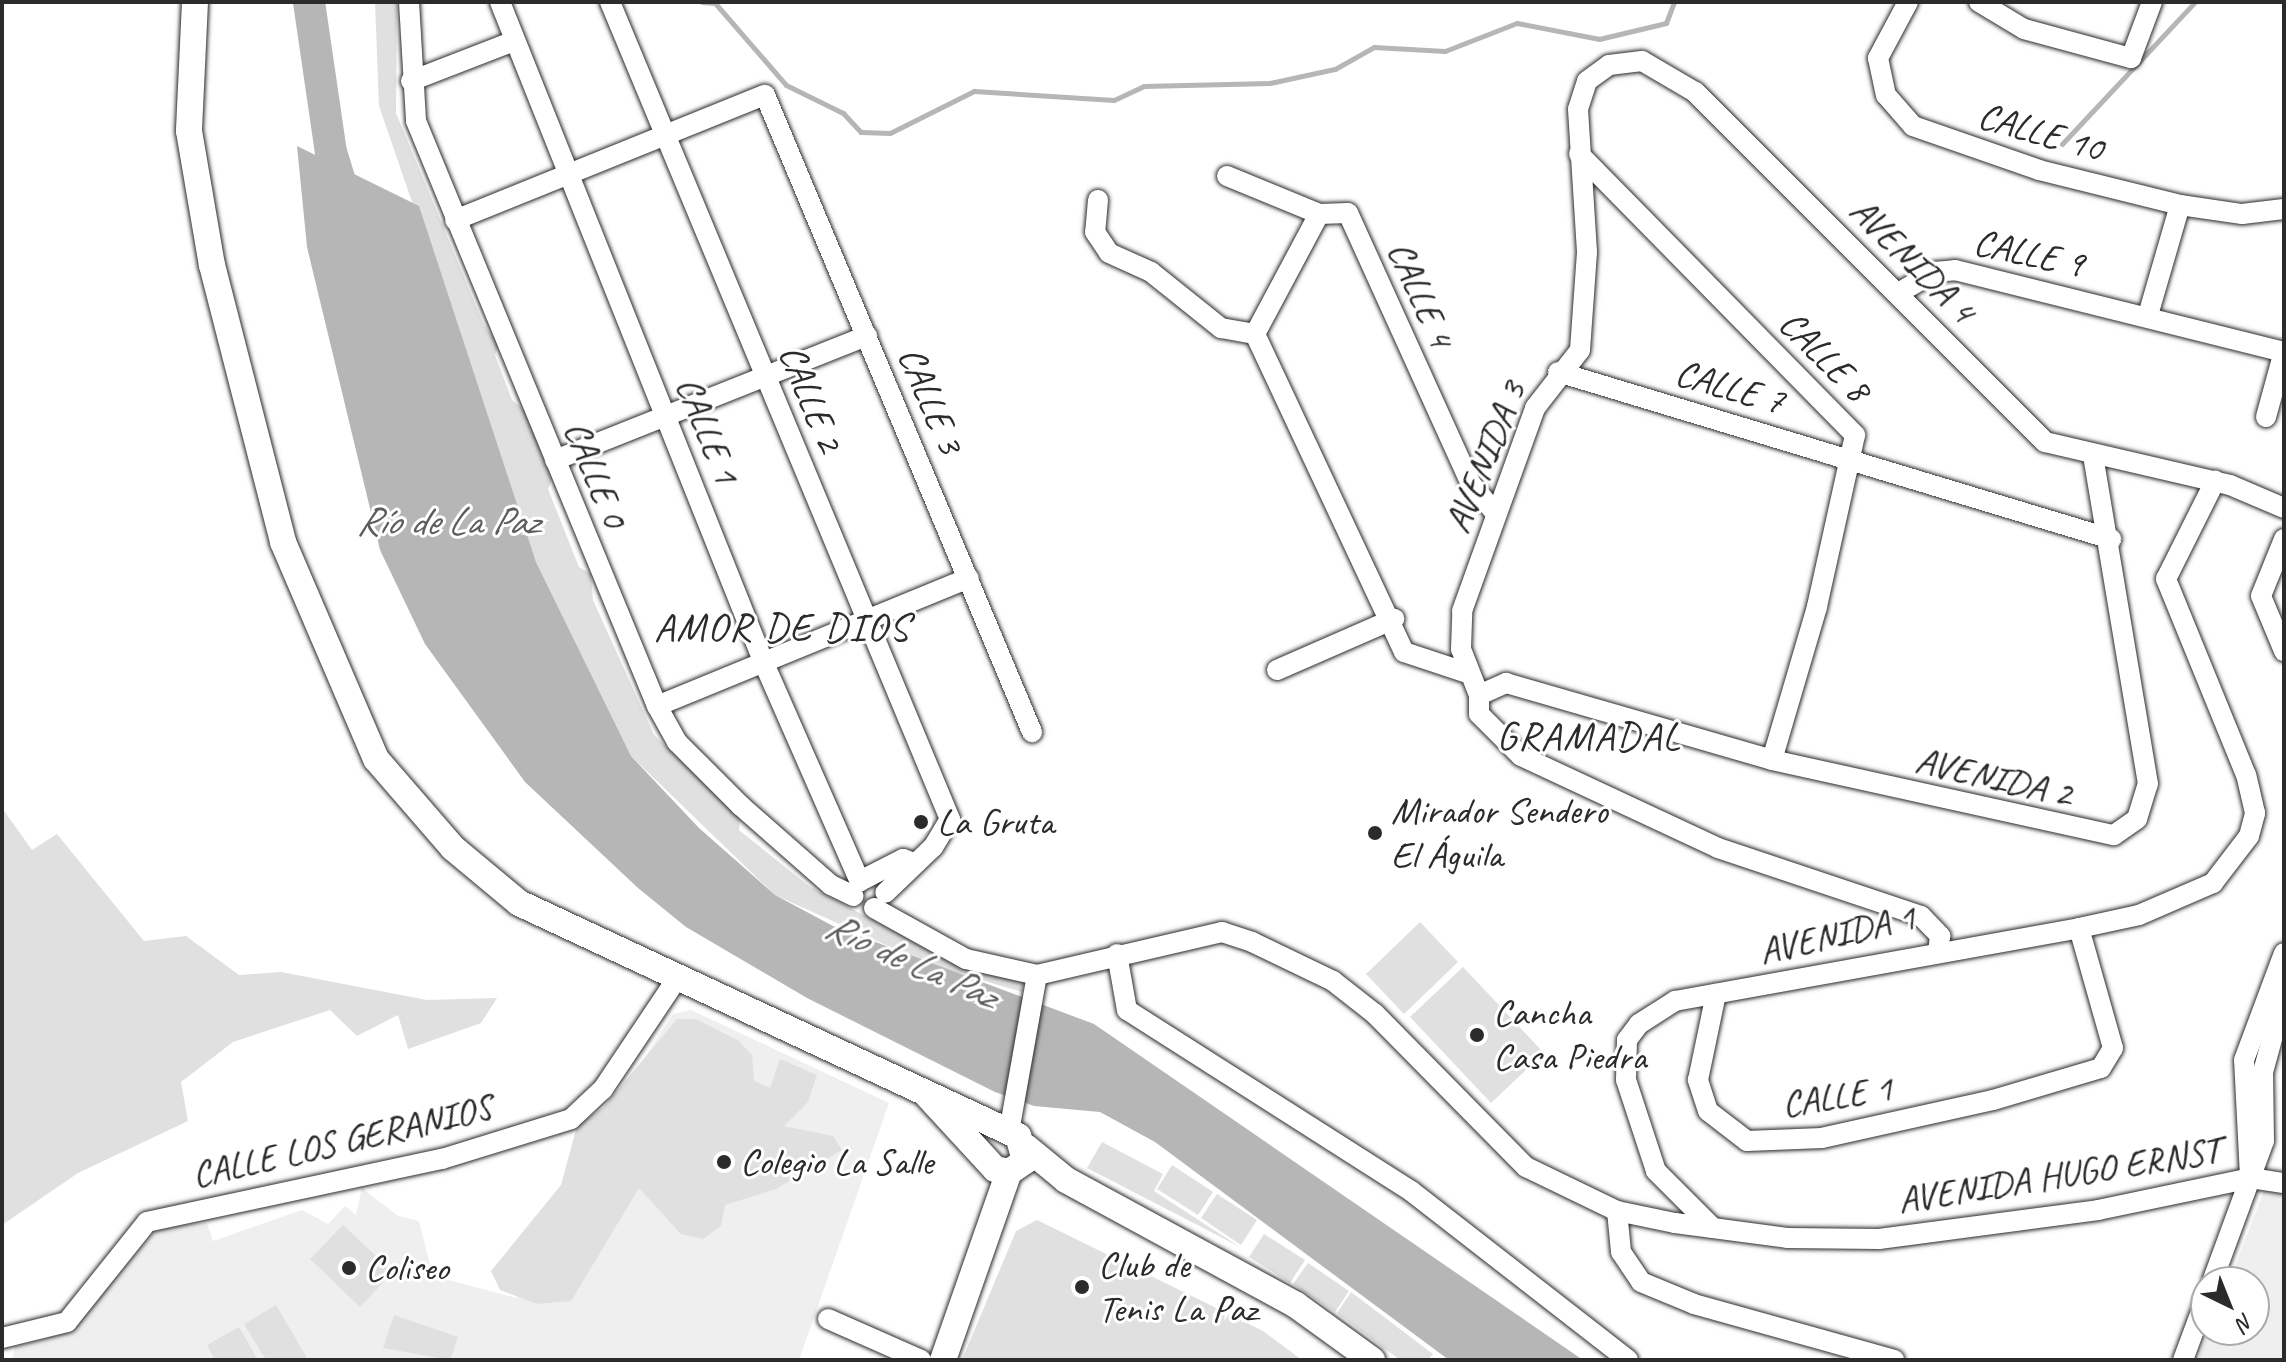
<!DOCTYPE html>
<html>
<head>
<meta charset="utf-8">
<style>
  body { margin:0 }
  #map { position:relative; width:2286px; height:1362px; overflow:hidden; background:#fff; font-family:Caveat,sans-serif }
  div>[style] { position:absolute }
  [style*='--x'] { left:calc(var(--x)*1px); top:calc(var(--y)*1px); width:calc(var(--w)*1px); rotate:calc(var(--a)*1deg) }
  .built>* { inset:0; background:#efefef }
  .green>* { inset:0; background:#e0e0e0 }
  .water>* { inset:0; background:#b6b6b6 }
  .stream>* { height:5px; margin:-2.5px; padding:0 2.5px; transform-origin:2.5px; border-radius:2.5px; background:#b6b6b6 }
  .river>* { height:32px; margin:-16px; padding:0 16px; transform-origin:16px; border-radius:16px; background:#b6b6b6 }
  .roads { filter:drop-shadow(0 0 2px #2b2b2b) drop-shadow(0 0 2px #2b2b2b) }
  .minor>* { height:20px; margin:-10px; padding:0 10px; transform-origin:10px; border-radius:10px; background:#fff }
  .major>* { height:26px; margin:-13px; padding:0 13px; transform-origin:13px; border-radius:13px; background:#fff }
  .dots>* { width:22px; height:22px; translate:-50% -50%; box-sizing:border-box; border:4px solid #fff; border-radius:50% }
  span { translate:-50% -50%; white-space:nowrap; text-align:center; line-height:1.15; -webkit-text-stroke:6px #fff; paint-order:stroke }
  .street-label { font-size:38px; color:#2b2b2b }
  .poi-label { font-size:38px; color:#2b2b2b }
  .left { translate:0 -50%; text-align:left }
  .water-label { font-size:40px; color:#5c5c5c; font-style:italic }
  .neighbourhood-label { font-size:40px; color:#2b2b2b; letter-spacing:2px }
  .frame { position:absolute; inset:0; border:4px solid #2b2b2b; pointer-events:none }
  .north { position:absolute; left:2190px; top:1266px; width:80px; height:80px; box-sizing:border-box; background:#fff; border:2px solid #aaa; border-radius:50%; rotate:137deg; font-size:22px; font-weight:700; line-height:32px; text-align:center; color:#2b2b2b }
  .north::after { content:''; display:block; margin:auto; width:28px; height:36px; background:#2b2b2b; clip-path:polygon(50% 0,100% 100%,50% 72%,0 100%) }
</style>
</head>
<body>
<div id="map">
  <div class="built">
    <div style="clip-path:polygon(691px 1010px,889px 1103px,799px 1360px,12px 1360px,15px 1347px,69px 1332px,159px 1227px,207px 1223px,213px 1241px,302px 1210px,328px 1224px,345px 1206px,356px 1215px,362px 1188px,398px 1216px,419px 1221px,433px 1276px,517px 1298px,584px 1193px,602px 1124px,673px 1014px)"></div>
    <div style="clip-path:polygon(2264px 1191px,2284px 1192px,2284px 1360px,2198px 1360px,2209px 1330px,2254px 1330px,2254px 1282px,2229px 1282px)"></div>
  </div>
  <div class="green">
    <div style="clip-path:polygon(375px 2px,397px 2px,396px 113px,484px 325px,499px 344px,495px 355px,512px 400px,531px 415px,552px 479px,548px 489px,579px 567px,591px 574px,593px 600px,654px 735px,740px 818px,739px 830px,809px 886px,957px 965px,1023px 983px,1022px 992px,930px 965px,775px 895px,631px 756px,536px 562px,379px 106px)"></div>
    <div style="clip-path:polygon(2px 808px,32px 850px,57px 834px,144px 941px,186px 936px,239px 975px,281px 972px,427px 1000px,497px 998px,481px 1023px,408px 1049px,398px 1015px,357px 1036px,330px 1010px,233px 1042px,181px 1082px,188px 1121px,78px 1173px,2px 1225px)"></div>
    <div style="clip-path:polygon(1420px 922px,1458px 962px,1404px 1014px,1366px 974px)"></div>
    <div style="clip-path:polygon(1463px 967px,1544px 1053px,1491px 1103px,1410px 1017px)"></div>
    <div style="clip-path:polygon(677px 1019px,696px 1019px,739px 1041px,752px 1055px,754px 1081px,770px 1088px,780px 1059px,817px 1075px,808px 1102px,784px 1126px,833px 1136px,842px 1150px,776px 1189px,725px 1205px,721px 1226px,703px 1239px,681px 1234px,639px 1188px,571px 1301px,537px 1304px,500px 1290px,491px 1271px,561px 1185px,577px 1126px,603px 1108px)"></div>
    <div style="clip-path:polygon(1102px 1142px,1163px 1174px,1154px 1191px,1240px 1247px,1087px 1168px)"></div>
    <div style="clip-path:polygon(1172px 1165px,1213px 1192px,1198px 1215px,1157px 1189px)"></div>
    <div style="clip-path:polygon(1217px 1194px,1257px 1220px,1241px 1245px,1201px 1218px)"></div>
    <div style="clip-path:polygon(1037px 1220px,1263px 1331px,1302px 1360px,962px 1360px,1016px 1231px)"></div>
    <div style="clip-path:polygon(343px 1225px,393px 1272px,360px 1307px,310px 1259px)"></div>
    <div style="clip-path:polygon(1264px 1234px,1305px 1260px,1290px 1283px,1249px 1257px)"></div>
    <div style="clip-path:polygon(1308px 1263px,1349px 1291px,1335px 1312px,1293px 1284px)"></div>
    <div style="clip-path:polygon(1351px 1292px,1433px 1354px,1428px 1360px,1400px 1360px,1337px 1313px)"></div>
    <div style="clip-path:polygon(276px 1305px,308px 1360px,266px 1360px,244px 1324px)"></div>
    <div style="clip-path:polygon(394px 1315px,458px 1337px,450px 1360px,383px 1348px)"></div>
    <div style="clip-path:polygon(239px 1327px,258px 1360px,215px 1360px,207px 1345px)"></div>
  </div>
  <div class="water">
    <div style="clip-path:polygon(297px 146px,419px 206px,536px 562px,631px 756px,699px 828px,775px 895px,833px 926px,1094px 1024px,1583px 1360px,1449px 1360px,1155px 1142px,1100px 1112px,1034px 1106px,995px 1092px,807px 998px,686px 927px,638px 888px,525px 782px,425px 644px,380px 550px,307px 247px)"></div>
  </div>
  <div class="stream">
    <div style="--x:702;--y:2;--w:13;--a:4"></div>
    <div style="--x:715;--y:3;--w:108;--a:49.1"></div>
    <div style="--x:786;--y:85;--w:64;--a:26.2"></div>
    <div style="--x:843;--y:113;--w:26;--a:47"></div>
    <div style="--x:861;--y:132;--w:29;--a:2"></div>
    <div style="--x:890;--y:133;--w:94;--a:-26.6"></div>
    <div style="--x:974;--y:91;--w:140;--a:3.7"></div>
    <div style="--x:1114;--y:100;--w:33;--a:-25"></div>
    <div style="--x:1144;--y:86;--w:126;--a:-1.4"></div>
    <div style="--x:1270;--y:83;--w:66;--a:-12.2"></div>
    <div style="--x:1335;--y:69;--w:45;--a:-29.4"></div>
    <div style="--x:1374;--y:47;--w:71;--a:3.2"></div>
    <div style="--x:1445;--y:51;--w:77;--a:-21.3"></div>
    <div style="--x:1517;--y:23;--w:84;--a:11"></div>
    <div style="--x:1599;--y:39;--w:69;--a:-13.4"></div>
    <div style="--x:1666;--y:23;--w:22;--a:-69"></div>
    <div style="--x:2062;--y:144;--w:195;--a:-46.9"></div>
  </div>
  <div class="river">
    <div style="--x:309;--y:2;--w:152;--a:81.7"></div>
    <div style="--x:331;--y:152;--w:54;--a:72.9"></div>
  </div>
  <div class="roads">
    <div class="minor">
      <div style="--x:409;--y:2;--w:119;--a:86.6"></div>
      <div style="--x:416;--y:121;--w:633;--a:67.61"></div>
      <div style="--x:657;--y:706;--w:41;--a:60.9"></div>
      <div style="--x:677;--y:742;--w:91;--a:45"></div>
      <div style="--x:741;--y:806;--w:120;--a:41.3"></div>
      <div style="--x:831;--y:885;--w:25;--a:26"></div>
      <div style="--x:500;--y:2;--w:710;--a:68.24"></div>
      <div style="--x:763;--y:661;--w:241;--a:66.3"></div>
      <div style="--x:610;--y:2;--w:885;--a:67.41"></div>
      <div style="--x:950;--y:819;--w:33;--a:121"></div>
      <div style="--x:933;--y:847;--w:66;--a:136.2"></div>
      <div style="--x:1908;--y:2;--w:64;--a:118.2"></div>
      <div style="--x:1878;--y:58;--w:38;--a:78"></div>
      <div style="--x:1886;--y:95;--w:41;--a:48.9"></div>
      <div style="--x:1913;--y:126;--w:133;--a:19.2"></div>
      <div style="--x:2039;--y:170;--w:145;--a:13.9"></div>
      <div style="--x:2180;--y:205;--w:115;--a:106.2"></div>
      <div style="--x:1979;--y:2;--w:52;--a:31"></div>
      <div style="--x:2024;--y:29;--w:111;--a:15.2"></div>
      <div style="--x:2131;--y:58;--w:60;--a:-69.4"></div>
      <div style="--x:411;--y:81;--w:110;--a:-21.2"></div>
      <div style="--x:1579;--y:154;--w:394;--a:45.5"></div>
      <div style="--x:1855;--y:435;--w:176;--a:102.5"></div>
      <div style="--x:1817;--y:607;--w:159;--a:106.4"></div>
      <div style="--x:1227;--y:176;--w:100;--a:22.4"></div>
      <div style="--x:1319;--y:214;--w:29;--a:-2"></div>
      <div style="--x:1348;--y:213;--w:298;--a:65.6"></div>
      <div style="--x:1471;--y:484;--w:38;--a:50"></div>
      <div style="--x:1098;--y:200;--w:32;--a:95"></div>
      <div style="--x:1095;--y:232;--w:25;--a:56"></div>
      <div style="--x:1109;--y:253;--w:46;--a:24.3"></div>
      <div style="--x:1151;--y:272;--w:90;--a:38.7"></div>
      <div style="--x:1221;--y:328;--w:35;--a:10"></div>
      <div style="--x:2180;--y:205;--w:63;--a:8.3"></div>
      <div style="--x:2242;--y:214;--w:42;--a:-6.8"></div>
      <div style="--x:455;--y:220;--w:334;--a:-22"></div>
      <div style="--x:765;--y:95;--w:691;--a:67.26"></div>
      <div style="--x:1900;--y:292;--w:39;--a:-30"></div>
      <div style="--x:1934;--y:272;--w:21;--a:-5"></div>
      <div style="--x:1955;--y:270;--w:339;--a:14"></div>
      <div style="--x:1255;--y:334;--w:351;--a:64.9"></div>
      <div style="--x:1404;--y:652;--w:66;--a:18.4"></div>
      <div style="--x:1255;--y:334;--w:136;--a:-61.9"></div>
      <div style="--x:1558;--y:372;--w:578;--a:16.8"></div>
      <div style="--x:2266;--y:417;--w:68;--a:-74.7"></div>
      <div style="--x:555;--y:460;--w:336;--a:-21.7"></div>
      <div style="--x:2284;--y:539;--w:61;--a:112"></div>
      <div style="--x:2261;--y:596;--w:60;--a:67.3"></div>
      <div style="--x:1277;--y:670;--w:128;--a:-23.6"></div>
      <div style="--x:1479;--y:695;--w:49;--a:-111.4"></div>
      <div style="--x:1461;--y:649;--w:38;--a:-88"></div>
      <div style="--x:1462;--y:611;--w:216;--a:-70.2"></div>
      <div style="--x:1535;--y:408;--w:73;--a:-52.2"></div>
      <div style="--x:1580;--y:350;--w:98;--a:-85.9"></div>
      <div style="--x:1587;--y:252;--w:143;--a:-93.6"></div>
      <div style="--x:1578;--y:109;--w:29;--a:-72"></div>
      <div style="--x:1587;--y:81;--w:27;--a:-36"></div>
      <div style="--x:1609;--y:65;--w:33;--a:-7"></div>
      <div style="--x:1642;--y:61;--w:61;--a:30.3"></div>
      <div style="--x:1695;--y:92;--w:495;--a:45"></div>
      <div style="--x:2045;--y:442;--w:190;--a:13.1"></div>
      <div style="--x:2230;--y:485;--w:59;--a:23.1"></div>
      <div style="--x:1479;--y:695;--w:30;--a:-24"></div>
      <div style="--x:1506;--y:683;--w:277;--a:16.1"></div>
      <div style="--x:1772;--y:760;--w:350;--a:12.4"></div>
      <div style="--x:2114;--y:835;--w:28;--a:-35"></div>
      <div style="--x:2137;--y:819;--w:37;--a:-73"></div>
      <div style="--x:2148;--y:784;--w:334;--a:-99.5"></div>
      <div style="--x:1479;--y:695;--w:19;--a:90"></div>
      <div style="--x:1479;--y:714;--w:59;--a:45"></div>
      <div style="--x:1521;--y:756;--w:217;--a:25"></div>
      <div style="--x:1718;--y:848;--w:214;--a:18.5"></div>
      <div style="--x:1921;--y:916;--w:28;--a:46"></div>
      <div style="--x:1940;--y:936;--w:17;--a:97"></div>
      <div style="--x:657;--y:706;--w:337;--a:-22.3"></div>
      <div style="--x:864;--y:879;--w:44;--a:-27.1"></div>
      <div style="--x:903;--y:859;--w:12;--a:20"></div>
      <div style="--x:874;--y:908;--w:105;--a:29"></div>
      <div style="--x:966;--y:959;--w:73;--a:12.7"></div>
      <div style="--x:1037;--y:975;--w:190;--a:-13.1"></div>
      <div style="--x:1222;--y:932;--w:32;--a:18"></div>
      <div style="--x:1252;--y:942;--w:90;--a:25.7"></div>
      <div style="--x:1333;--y:981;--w:53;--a:38.2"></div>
      <div style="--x:1375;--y:1014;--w:215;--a:45.4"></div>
      <div style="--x:1526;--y:1167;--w:101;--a:25.8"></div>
      <div style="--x:1617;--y:1211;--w:59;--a:11.7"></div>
      <div style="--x:1675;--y:1223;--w:113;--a:7.6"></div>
      <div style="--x:1787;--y:1238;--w:92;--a:0.6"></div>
      <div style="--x:1879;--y:1239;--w:221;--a:-7.5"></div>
      <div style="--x:2098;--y:1210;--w:156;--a:-11.8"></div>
      <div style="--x:2251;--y:1178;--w:33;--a:9"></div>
      <div style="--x:2079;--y:928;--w:61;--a:-12.2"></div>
      <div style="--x:2139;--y:915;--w:81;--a:-23.4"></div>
      <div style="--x:2213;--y:883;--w:59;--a:-52.5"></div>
      <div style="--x:2249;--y:836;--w:24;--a:-75"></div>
      <div style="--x:2255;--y:813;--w:39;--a:-103"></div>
      <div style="--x:2246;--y:775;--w:212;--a:-112.2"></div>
      <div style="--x:2166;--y:579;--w:110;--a:-63.4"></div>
      <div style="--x:1117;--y:954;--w:57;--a:79.9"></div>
      <div style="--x:1127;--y:1010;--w:337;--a:32.5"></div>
      <div style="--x:1411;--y:1191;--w:275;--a:37.9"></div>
      <div style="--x:1009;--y:1132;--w:159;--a:-79.9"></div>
      <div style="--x:2250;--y:1177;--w:117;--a:-92.9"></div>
      <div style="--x:2244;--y:1060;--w:114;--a:-69.5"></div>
      <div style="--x:1617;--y:1211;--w:41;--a:84.4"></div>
      <div style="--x:1621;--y:1252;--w:36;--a:56"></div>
      <div style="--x:1641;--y:1282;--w:57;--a:22.5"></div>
      <div style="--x:1694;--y:1304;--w:208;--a:15.6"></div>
      <div style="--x:1713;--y:1228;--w:81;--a:-135"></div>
      <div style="--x:1656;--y:1171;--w:96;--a:-108.2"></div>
      <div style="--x:1626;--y:1080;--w:40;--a:-88.6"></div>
      <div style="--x:1627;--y:1040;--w:20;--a:-53"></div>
      <div style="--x:1639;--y:1024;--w:43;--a:-32.6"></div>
      <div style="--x:1675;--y:1001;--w:411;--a:-10.2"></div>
      <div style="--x:2079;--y:928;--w:125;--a:74.2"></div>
      <div style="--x:2113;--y:1048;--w:23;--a:121"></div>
      <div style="--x:2101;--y:1068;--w:113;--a:163.5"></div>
      <div style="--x:1993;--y:1100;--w:175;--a:167.5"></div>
      <div style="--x:1822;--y:1138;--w:75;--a:177.7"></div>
      <div style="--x:1747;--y:1141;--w:49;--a:-142.4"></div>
      <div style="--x:1708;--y:1111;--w:33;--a:-108"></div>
      <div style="--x:1698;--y:1080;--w:88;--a:-78.2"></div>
      <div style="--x:2212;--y:1282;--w:150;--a:-69.8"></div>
      <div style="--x:2264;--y:1141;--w:69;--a:-90.8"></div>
      <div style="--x:2263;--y:1072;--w:80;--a:-74.7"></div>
      <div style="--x:828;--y:1319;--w:102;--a:23.8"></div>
      <div style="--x:2;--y:1338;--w:67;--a:-13.8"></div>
      <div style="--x:67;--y:1322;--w:128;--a:-51.3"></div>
      <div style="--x:147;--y:1222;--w:302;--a:-12.1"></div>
      <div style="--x:442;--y:1159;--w:135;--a:-17.2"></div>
      <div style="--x:571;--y:1119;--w:44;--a:-43.2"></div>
      <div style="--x:603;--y:1089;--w:131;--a:-56.2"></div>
      <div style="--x:2183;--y:1360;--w:66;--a:-69.6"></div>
    </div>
    <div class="major">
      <div style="--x:195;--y:2;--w:129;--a:92.7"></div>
      <div style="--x:189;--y:131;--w:136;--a:80.3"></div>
      <div style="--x:212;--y:265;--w:286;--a:75.6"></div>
      <div style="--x:283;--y:542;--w:236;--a:66.8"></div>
      <div style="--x:376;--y:759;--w:118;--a:49.1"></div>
      <div style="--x:453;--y:848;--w:86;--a:39.8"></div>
      <div style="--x:519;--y:903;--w:551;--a:25.03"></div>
      <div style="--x:1018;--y:1136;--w:26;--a:74"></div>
      <div style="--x:1025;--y:1161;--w:19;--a:145"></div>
      <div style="--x:1009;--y:1172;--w:14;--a:-168"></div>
      <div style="--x:995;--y:1169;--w:100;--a:-132.6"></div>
      <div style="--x:1026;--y:1147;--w:52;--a:39.5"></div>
      <div style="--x:1066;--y:1180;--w:262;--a:28.5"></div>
      <div style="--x:1296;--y:1305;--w:94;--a:35.9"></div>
      <div style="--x:943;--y:1360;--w:199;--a:-70.7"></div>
    </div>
  </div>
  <div class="dots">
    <div style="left:921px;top:822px;background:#2b2b2b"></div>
    <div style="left:1375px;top:833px;background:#2b2b2b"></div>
    <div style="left:1477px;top:1035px;background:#2b2b2b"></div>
    <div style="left:724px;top:1162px;background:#2b2b2b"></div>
    <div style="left:349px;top:1268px;background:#2b2b2b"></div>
    <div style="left:1082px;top:1287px;background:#2b2b2b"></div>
  </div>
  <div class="street-label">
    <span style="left:2041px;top:132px;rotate:16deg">CALLE 10</span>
    <span style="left:2029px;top:253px;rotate:12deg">CALLE 9</span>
    <span style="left:1913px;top:260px;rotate:45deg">AVENIDA 4</span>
    <span style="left:1421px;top:294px;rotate:66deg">CALLE 4</span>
    <span style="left:1825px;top:356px;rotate:45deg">CALLE 8</span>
    <span style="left:1730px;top:387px;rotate:16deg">CALLE 7</span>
    <span style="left:811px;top:398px;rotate:68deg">CALLE 2</span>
    <span style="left:931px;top:400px;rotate:67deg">CALLE 3</span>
    <span style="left:708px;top:430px;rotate:68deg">CALLE 1</span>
    <span style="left:1485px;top:457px;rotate:-68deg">AVENIDA 3</span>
    <span style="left:596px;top:474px;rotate:68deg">CALLE 0</span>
    <span style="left:1994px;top:777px;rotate:13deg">AVENIDA 2</span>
    <span style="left:1837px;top:934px;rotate:-13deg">AVENIDA 1</span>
    <span style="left:1837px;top:1096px;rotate:-9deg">CALLE 1</span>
    <span style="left:342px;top:1141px;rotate:-13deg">CALLE LOS GERANIOS</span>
    <span style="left:2059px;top:1175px;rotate:-9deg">AVENIDA HUGO ERNST</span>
  </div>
  <div class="poi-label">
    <span class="left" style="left:1391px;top:833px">Mirador Sendero<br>El Águila</span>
    <span class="left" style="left:937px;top:822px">La Gruta</span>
    <span class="left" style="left:1493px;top:1035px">Cancha<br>Casa Piedra</span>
    <span class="left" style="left:740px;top:1162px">Colegio La Salle</span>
    <span class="left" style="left:1098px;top:1287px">Club de<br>Tenis La Paz</span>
    <span class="left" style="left:365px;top:1268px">Coliseo</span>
  </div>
  <div class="water-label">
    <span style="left:447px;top:521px">Río de La Paz</span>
    <span style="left:911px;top:960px;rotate:24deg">Río de La Paz</span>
  </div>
  <div class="neighbourhood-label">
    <span style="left:782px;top:627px">AMOR DE DIOS</span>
    <span style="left:1589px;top:736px">GRAMADAL</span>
  </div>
  <div class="frame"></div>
  <div class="north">N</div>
</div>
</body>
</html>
